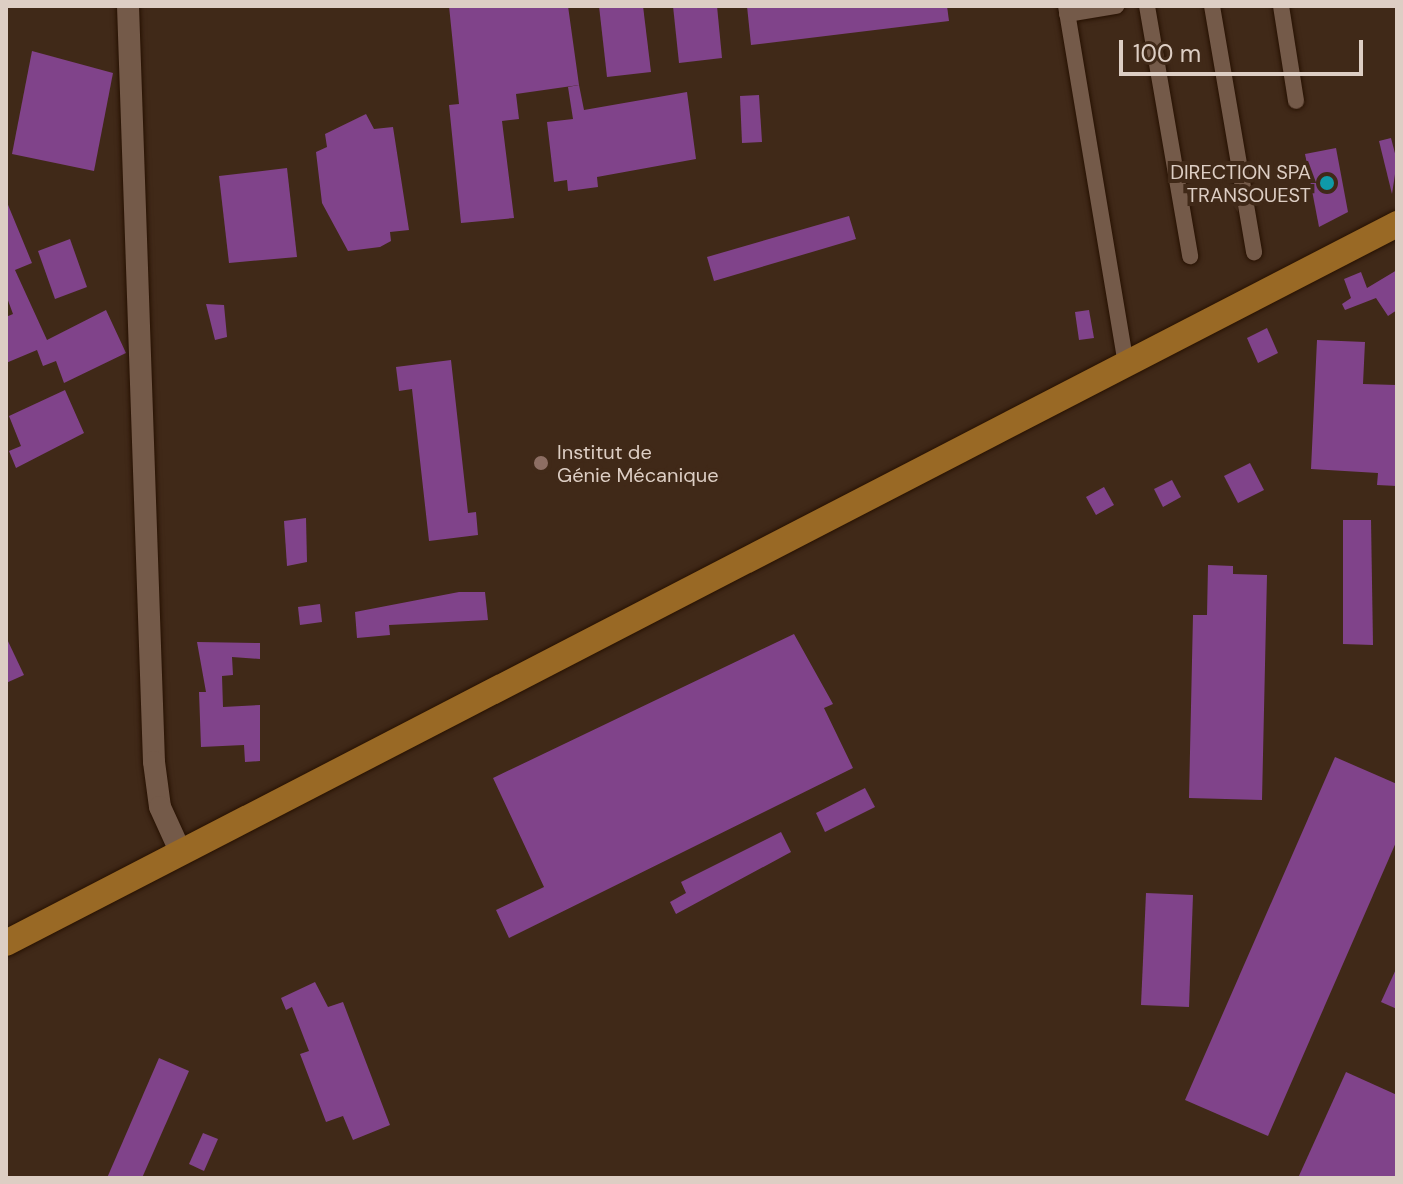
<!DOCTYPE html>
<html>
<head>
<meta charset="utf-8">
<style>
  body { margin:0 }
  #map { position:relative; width:1403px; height:1184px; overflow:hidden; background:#402918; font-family:"DM Sans",sans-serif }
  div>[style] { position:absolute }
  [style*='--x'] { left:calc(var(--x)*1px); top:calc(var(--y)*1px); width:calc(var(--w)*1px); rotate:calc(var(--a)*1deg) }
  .building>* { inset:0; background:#80438a }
  .roads { filter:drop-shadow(0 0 2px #261102) drop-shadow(0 0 2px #261102) }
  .street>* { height:16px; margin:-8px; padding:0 8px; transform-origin:8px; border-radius:8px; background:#745a49 }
  .secondary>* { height:22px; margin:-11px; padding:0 11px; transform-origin:11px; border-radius:11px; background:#745a49 }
  .primary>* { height:26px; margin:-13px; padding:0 13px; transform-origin:13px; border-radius:13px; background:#996925 }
  .dots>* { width:22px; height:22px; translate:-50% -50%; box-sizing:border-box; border:4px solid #402918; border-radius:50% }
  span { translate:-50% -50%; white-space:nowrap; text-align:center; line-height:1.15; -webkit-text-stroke:8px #402918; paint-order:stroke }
  .poi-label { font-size:20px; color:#ddcec4 }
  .right { translate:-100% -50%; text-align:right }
  .left { translate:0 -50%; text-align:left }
  .frame { position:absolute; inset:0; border:8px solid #ddcec4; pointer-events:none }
  .scale { position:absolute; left:1119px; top:40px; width:244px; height:36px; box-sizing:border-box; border:4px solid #ddcec4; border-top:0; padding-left:10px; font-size:24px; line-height:28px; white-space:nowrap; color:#ddcec4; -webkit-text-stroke:6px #402918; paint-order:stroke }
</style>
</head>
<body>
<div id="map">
  <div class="building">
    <div style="clip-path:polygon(449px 6px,568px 6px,579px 85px,516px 94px,519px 119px,502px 121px,514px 218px,461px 223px,449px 105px,459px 104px)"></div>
    <div style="clip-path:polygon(599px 6px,643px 6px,651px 72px,607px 77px)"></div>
    <div style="clip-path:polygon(673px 6px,717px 6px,722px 58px,679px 63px)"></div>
    <div style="clip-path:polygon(747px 6px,947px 6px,949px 21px,751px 45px)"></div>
    <div style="clip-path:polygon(32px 51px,113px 73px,94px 171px,12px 154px)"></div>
    <div style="clip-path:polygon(579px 85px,584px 110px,687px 92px,696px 159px,597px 177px,598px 187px,568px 191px,567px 180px,554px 182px,547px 122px,573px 119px,568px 87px)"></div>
    <div style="clip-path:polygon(759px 95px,762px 142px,742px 143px,740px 96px)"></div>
    <div style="clip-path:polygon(366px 114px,374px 129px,393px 127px,409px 230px,390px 232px,391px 241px,380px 247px,348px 251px,322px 203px,316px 152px,327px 147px,325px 134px)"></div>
    <div style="clip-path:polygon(1391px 138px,1397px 161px,1392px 194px,1379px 141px)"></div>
    <div style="clip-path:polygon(1336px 148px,1348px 212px,1319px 227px,1305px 154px)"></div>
    <div style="clip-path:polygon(287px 168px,297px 257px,229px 263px,219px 176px)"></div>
    <div style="clip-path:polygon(6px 200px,32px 263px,15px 270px,47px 340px,106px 310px,126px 353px,64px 383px,56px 361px,43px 366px,37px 350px,6px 363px,6px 317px,13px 314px,6px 295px)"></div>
    <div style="clip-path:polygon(849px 216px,856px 239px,714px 281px,707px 257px)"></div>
    <div style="clip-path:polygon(70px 239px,87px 287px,55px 299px,38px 251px)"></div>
    <div style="clip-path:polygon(1397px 270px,1397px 310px,1388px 316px,1376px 298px,1345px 310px,1342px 304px,1351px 298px,1344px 279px,1361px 272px,1367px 288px)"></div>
    <div style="clip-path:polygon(206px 304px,224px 305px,227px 337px,215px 340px)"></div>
    <div style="clip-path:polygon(1089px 310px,1094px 338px,1079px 340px,1075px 312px)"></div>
    <div style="clip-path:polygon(1267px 328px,1278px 353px,1258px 363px,1247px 338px)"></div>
    <div style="clip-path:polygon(1317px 340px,1365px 342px,1363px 384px,1396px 385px,1397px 486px,1377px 485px,1378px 473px,1311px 469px)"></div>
    <div style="clip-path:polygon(451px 360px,468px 513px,476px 512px,478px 535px,429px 541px,412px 389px,399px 391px,396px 367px)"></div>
    <div style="clip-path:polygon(65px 390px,84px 433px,16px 468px,9px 451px,21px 446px,9px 416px)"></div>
    <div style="clip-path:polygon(1250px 463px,1264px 490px,1238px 503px,1224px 476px)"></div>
    <div style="clip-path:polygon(1172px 480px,1181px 497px,1163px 507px,1154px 489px)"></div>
    <div style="clip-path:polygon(1104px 487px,1114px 505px,1096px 515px,1086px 497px)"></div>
    <div style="clip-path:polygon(306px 518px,307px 562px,287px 566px,284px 521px)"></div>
    <div style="clip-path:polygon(1343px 520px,1371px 520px,1373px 645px,1343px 644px)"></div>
    <div style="clip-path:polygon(1208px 565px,1233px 566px,1233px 574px,1267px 575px,1262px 800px,1189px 798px,1193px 615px,1207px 615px)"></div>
    <div style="clip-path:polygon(459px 592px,485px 592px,488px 620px,389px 625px,390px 635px,357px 638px,355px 612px)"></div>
    <div style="clip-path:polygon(320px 604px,322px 622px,300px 625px,298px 607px)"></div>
    <div style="clip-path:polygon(794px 634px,833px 704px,824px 708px,853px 768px,509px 938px,496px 910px,544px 887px,493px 778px)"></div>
    <div style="clip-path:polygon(6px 637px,24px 675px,6px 683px)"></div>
    <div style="clip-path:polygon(197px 642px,260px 643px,260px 659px,232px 657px,233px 675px,222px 676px,223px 707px,260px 705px,260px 761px,245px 762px,244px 745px,201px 747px,199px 692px,206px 692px)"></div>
    <div style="clip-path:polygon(1335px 757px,1397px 784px,1397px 840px,1268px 1136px,1185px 1100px)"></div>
    <div style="clip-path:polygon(865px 788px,875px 807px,825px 832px,816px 813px)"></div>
    <div style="clip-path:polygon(781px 832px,791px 852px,676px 914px,670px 902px,686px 893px,681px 882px)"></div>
    <div style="clip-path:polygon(1146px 893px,1193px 895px,1189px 1007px,1141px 1005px)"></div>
    <div style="clip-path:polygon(1397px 967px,1397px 1009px,1381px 1002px)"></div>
    <div style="clip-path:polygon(315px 982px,328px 1007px,343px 1002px,390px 1125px,353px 1140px,343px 1116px,326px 1122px,300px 1054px,309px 1051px,292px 1007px,286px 1010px,281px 998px)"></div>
    <div style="clip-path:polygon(159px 1058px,189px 1071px,142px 1178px,107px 1178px)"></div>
    <div style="clip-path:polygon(1346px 1072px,1397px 1095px,1397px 1178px,1298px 1178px)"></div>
    <div style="clip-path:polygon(203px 1133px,218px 1139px,204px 1171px,189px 1164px)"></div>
  </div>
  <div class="roads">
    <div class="street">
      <div style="--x:1066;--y:6;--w:363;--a:80.5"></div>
      <div style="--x:1147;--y:6;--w:254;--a:80.2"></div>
      <div style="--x:1212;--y:6;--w:250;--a:80.3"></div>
      <div style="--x:1281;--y:6;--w:96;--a:81"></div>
      <div style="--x:1067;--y:14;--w:50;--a:-9.3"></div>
    </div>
    <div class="secondary">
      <div style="--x:128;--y:6;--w:756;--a:88.03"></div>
      <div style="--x:154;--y:762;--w:45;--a:82.4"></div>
      <div style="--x:160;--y:807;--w:51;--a:65.5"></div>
    </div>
    <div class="primary">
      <div style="--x:6;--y:943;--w:1566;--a:-27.33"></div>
    </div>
  </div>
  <div class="dots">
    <div style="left:1327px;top:183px;background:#0f9aa8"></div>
    <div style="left:541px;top:463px;background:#8d6e63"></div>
  </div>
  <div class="poi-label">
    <span class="right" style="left:1311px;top:184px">DIRECTION SPA<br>TRANSOUEST</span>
    <span class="left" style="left:557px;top:464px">Institut de<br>Génie Mécanique</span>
  </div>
  <div class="frame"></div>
  <div class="scale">100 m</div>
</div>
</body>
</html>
